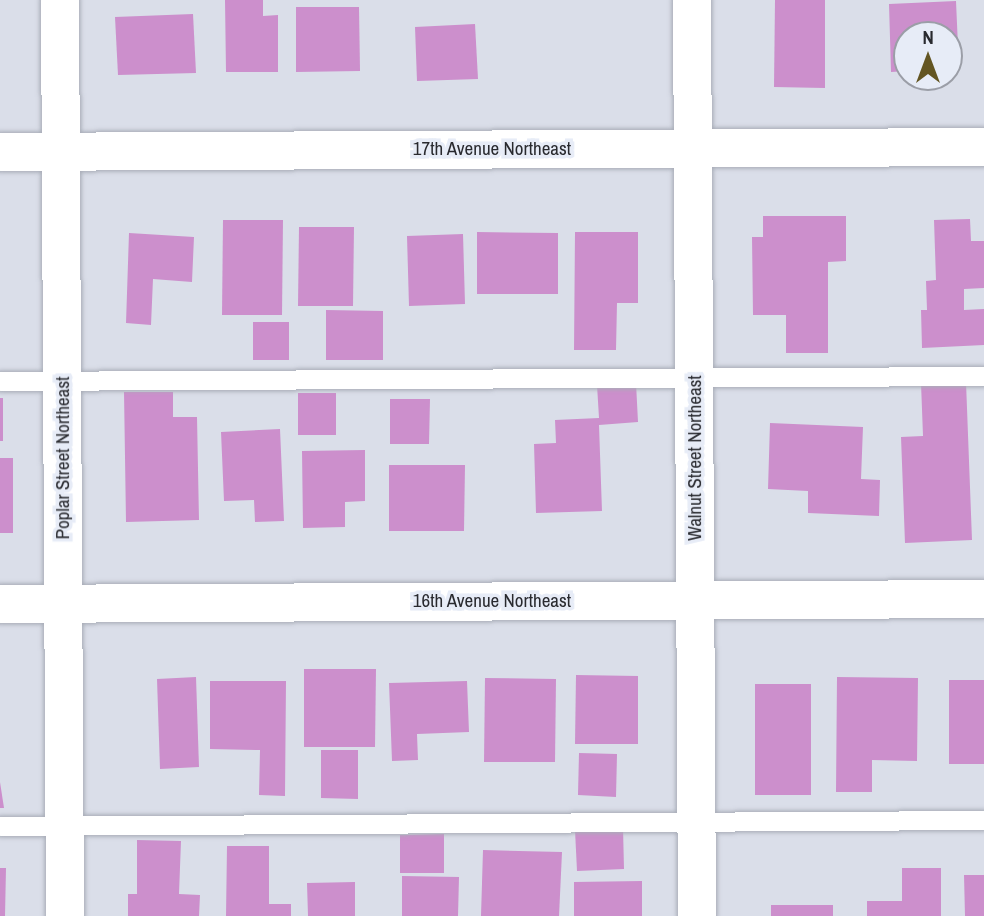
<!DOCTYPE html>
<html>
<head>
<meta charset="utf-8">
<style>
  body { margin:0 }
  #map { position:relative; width:984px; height:916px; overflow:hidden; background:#dadee9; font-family:"Archivo Narrow",sans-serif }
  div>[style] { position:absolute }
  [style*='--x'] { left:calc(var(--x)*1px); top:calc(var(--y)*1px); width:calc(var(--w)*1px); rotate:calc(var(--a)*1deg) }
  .building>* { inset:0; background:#cc8fcc }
  .roads { filter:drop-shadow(0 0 2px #a9adb8) drop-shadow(0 0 2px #a9adb8) }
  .lane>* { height:19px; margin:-9.5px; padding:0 9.5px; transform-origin:9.5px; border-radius:9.5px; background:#fff }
  .street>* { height:38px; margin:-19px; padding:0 19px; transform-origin:19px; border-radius:19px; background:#fff }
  span { translate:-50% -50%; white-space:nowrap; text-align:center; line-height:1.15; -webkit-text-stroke:7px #e7ecf7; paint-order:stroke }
  .street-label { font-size:19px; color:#292a2f }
  .north { position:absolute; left:893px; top:21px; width:70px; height:70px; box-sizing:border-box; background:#e7ecf7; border:2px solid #9b9ea7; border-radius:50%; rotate:0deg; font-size:19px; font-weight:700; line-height:28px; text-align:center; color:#292a2f }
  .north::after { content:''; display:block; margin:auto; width:24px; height:32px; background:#635522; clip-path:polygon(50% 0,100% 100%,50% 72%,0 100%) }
</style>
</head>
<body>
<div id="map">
  <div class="building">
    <div style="clip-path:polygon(225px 0,263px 0,263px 16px,278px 15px,278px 72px,226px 72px)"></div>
    <div style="clip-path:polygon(775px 0,825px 0,825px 88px,774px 87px)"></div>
    <div style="clip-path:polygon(956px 1px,959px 69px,949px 69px,949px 35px,907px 35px,907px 71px,891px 72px,889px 4px)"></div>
    <div style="clip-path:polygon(296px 7px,359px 7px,360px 71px,296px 72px)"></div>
    <div style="clip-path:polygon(193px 14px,196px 73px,118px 75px,115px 17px)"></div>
    <div style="clip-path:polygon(475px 24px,478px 79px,417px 81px,415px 27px)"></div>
    <div style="clip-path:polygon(763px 216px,846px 216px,846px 261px,828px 262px,828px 353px,786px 353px,786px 315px,753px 315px,752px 237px,763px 237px)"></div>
    <div style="clip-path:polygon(970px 219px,971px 241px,984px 241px,984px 288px,964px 289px,964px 310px,984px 309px,984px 345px,922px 348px,921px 310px,927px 310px,926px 281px,936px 280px,934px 220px)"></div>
    <div style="clip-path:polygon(223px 220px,283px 220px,282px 315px,222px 315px)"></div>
    <div style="clip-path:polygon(299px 227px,354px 227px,353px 306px,298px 306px)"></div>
    <div style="clip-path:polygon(477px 232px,558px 233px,558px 294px,477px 294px)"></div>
    <div style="clip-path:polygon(575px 232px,638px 232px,638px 303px,617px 303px,616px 350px,574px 350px)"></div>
    <div style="clip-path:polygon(129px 233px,194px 237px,192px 282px,153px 279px,151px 325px,126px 323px)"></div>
    <div style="clip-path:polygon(463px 234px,465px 304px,409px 306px,407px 236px)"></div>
    <div style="clip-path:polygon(326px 310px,383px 311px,383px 360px,326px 360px)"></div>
    <div style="clip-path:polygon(253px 322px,289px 322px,289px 360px,253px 360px)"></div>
    <div style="clip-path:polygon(966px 382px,972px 540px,905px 543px,901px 437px,923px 436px,921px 383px)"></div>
    <div style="clip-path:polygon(636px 383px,638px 422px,599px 425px,602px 511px,536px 513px,534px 444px,556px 443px,555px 420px,599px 418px,597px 385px)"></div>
    <div style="clip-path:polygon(124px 392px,173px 392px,173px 417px,197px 417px,199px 520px,126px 522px)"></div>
    <div style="clip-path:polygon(298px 393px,336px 393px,336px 435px,298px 435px)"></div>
    <div style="clip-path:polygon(0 398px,3px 398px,3px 441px,0 441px)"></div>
    <div style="clip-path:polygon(390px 399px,430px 399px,429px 444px,390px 444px)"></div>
    <div style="clip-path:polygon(770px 423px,863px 427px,861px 479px,880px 480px,879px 516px,808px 513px,808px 491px,768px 489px)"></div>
    <div style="clip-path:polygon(280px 429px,284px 521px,255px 522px,254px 500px,224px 501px,221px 432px)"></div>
    <div style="clip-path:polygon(365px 450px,365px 501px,345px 502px,345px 527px,303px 528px,302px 451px)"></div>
    <div style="clip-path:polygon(0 458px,13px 458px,13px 533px,0 533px)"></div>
    <div style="clip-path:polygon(389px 465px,465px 465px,464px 531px,389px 531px)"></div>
    <div style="clip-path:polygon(304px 669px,376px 669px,375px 747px,304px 747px)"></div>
    <div style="clip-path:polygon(576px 675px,638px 676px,638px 744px,575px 744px)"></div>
    <div style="clip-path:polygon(196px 677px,199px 767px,160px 769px,157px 679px)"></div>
    <div style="clip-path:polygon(837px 677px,918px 678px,917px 761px,872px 760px,872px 792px,836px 792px)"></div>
    <div style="clip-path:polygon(485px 678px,556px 679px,555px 762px,484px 762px)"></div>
    <div style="clip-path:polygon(949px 680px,984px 680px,984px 764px,949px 764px)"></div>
    <div style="clip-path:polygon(210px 681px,286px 681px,285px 796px,259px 795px,260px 750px,210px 749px)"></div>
    <div style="clip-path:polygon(467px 681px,469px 732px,417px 734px,418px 760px,392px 761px,389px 683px)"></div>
    <div style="clip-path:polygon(755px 684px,811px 684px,811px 795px,755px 795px)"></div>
    <div style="clip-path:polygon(321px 750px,358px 750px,358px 799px,321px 798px)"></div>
    <div style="clip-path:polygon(579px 753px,617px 754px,616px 797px,578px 795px)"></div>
    <div style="clip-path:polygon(0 782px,4px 808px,0 808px)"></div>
    <div style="clip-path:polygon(623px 828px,624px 869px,577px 871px,575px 830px)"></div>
    <div style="clip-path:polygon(444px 834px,444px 873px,400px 873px,400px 835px)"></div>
    <div style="clip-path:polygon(137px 840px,181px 841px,179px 894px,200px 895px,199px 916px,128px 916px,128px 894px,137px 894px)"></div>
    <div style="clip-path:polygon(227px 846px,269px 846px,269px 904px,291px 904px,291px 916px,226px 916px)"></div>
    <div style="clip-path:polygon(483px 850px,562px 852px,559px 916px,481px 916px)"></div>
    <div style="clip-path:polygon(0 868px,6px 868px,5px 916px,0 916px)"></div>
    <div style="clip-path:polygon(902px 868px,941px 868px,941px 916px,867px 916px,867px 901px,902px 901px)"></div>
    <div style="clip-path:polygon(964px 875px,984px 875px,984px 916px,965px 916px)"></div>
    <div style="clip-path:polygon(402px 876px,459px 877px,458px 916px,402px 916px)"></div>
    <div style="clip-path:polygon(642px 881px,642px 916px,574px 916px,574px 882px)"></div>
    <div style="clip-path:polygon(355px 882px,355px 916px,308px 916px,307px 883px)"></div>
    <div style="clip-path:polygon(771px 905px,833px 905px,833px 916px,771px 916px)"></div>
  </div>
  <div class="roads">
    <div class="lane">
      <div style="--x:0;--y:381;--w:984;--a:-0.29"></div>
      <div style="--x:0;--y:826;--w:984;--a:-0.35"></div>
    </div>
    <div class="street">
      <div style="--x:60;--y:0;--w:916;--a:89.69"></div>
      <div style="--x:692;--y:0;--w:916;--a:89.69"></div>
      <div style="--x:0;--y:152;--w:984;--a:-0.29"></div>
      <div style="--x:0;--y:604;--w:984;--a:-0.29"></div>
    </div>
  </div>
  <div class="street-label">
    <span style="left:492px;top:149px">17th Avenue Northeast</span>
    <span style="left:63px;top:458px;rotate:-90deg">Poplar Street Northeast</span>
    <span style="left:695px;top:458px;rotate:-90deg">Walnut Street Northeast</span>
    <span style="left:492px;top:601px">16th Avenue Northeast</span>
  </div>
  <div class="north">N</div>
</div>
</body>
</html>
